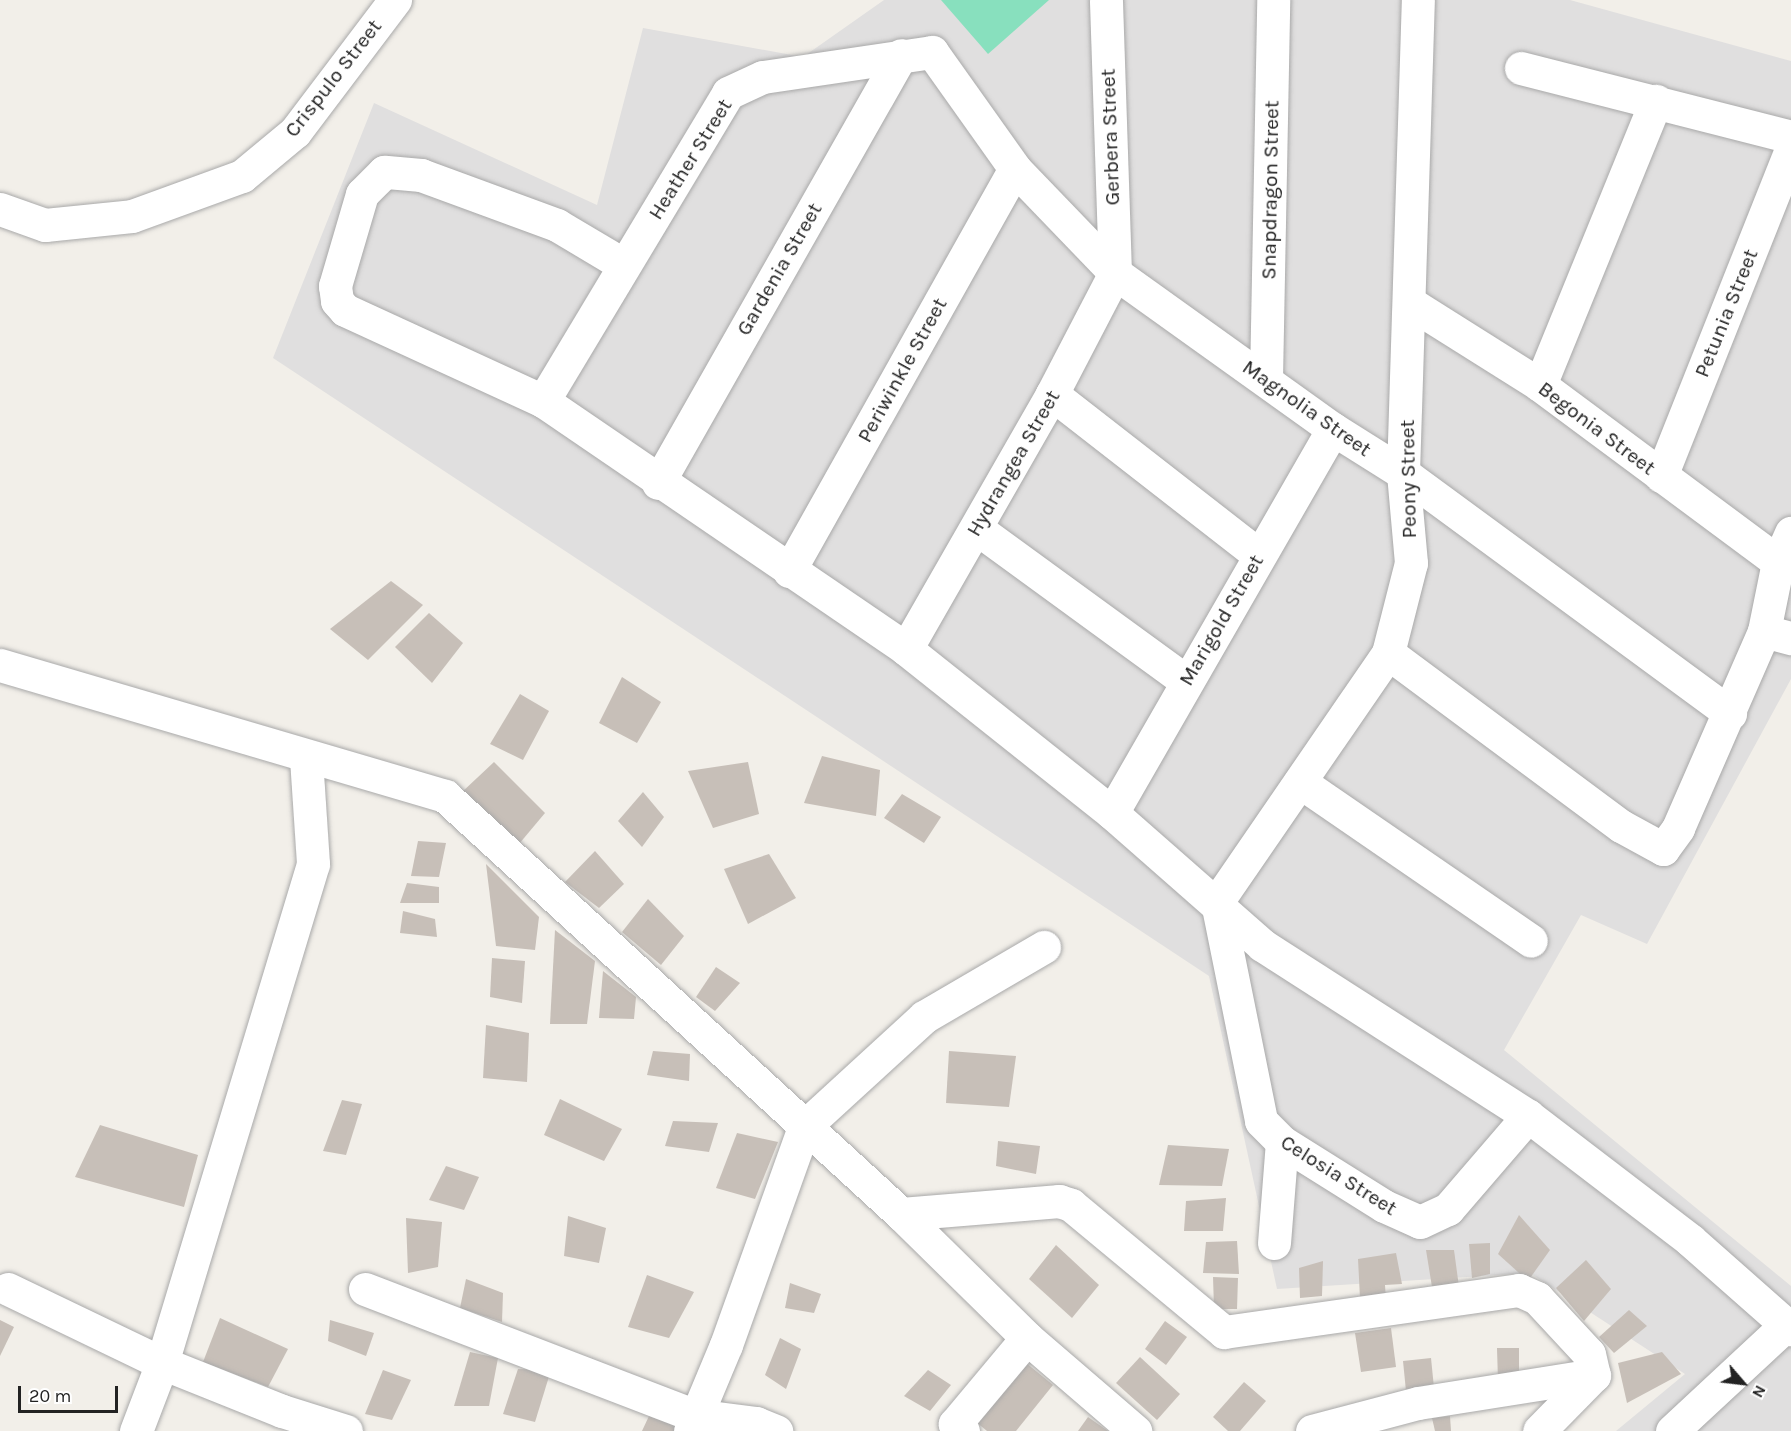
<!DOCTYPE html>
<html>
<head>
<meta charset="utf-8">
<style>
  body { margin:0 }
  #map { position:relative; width:1791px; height:1431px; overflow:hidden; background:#f2efe9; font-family:Karla,sans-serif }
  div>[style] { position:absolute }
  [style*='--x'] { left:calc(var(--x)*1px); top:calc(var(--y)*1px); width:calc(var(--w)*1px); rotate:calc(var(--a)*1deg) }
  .residential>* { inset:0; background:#e0dfdf }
  .pitch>* { inset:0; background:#88e0be }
  .building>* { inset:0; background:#c7bfb8 }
  .roads { filter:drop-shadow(0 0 2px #a9a9a9) drop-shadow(0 0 2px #a9a9a9) }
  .minor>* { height:33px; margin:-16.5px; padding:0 16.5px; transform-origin:16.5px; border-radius:16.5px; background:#fff }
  span { translate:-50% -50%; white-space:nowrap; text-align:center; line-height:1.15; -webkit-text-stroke:5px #fff; paint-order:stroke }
  .street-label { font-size:21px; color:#222 }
  .north { position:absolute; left:1713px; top:1353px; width:60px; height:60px; -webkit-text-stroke:4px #fff; paint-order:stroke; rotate:118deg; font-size:16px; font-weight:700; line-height:24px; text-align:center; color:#222 }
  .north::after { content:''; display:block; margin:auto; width:21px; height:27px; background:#222; clip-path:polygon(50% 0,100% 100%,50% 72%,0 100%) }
  .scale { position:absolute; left:18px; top:1386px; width:100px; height:27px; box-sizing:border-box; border:3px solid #222; border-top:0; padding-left:8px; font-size:18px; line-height:21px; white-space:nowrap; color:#222; -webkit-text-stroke:4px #fff; paint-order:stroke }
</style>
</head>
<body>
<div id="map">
  <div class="residential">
    <div style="clip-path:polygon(884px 0,1570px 0,1791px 61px,1791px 679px,1647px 944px,1581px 915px,1504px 1050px,1791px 1286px,1791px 1431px,1616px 1431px,1685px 1374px,1530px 1273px,1277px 1289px,1209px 976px,273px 358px,374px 103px,597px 205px,643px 28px,803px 57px)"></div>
  </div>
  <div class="pitch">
    <div style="clip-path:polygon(941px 0,1049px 0,988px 54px)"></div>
  </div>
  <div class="building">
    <div style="clip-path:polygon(391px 581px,423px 605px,368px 660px,330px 629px)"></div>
    <div style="clip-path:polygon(429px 613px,463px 643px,432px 683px,395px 647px)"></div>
    <div style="clip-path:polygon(622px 677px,661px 702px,637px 743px,599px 723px)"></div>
    <div style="clip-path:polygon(520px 694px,549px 711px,523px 760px,490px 744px)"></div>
    <div style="clip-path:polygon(822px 756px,880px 770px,876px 816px,804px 803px)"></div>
    <div style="clip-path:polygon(494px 762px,545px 813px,519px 844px,461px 793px)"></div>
    <div style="clip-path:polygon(748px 762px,759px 814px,713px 828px,688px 771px)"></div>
    <div style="clip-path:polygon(643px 792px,664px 817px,642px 847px,618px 821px)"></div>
    <div style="clip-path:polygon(902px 794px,941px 817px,924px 843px,884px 818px)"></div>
    <div style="clip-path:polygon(418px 841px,446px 843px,439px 877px,411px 876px)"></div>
    <div style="clip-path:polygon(595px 851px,624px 884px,599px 908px,565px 882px)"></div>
    <div style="clip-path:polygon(769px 854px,796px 898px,748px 924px,724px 869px)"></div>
    <div style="clip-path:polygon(486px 864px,539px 917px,535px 950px,496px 946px)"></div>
    <div style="clip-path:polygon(407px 883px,439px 887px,439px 903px,400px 903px)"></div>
    <div style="clip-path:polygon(648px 899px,684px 936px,661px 965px,622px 932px)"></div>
    <div style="clip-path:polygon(403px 911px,435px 919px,437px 937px,400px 933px)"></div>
    <div style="clip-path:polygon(555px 930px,595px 961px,587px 1024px,550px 1024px)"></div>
    <div style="clip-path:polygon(492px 958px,525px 961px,522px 1003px,490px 997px)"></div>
    <div style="clip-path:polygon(716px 967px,740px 983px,715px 1011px,696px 997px)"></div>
    <div style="clip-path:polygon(603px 971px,636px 997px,634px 1019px,599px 1018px)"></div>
    <div style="clip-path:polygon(486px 1025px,529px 1033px,527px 1082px,483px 1078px)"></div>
    <div style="clip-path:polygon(653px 1051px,690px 1054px,689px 1081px,647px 1075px)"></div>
    <div style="clip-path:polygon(949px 1051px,1016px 1056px,1009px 1107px,946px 1103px)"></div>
    <div style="clip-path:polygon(560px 1099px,622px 1129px,604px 1161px,544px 1135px)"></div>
    <div style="clip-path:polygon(342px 1100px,362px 1104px,346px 1155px,323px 1151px)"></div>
    <div style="clip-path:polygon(673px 1121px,718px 1123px,709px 1152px,665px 1146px)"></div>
    <div style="clip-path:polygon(100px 1125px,198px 1155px,184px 1207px,75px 1177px)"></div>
    <div style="clip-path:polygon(737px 1133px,778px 1142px,755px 1199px,716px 1188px)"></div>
    <div style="clip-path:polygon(998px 1141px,1040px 1146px,1036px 1174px,996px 1166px)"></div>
    <div style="clip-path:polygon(1168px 1145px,1229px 1149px,1222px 1186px,1159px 1185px)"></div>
    <div style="clip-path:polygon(446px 1166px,479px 1177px,464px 1210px,429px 1200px)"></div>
    <div style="clip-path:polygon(1226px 1198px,1223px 1231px,1184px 1231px,1186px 1201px)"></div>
    <div style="clip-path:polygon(1519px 1215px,1550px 1250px,1528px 1281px,1498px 1254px)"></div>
    <div style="clip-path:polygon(568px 1216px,606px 1228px,599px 1263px,564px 1256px)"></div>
    <div style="clip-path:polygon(406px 1218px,442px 1222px,438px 1267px,408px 1273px)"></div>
    <div style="clip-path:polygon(1237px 1241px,1239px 1274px,1203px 1273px,1206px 1242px)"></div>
    <div style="clip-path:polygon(1490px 1243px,1490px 1274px,1472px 1278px,1469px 1244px)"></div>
    <div style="clip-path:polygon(1056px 1245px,1099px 1285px,1072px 1318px,1029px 1279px)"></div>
    <div style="clip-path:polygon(1426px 1250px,1454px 1250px,1459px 1287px,1433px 1293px)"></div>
    <div style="clip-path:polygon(1396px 1253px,1402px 1284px,1385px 1285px,1386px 1300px,1360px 1298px,1358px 1259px)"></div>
    <div style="clip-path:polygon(1586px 1260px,1611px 1289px,1584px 1321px,1556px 1288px)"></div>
    <div style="clip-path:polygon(1323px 1261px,1322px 1296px,1300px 1298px,1299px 1268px)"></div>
    <div style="clip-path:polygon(647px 1275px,694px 1292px,669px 1338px,628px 1327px)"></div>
    <div style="clip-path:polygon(1213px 1277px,1238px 1278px,1237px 1309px,1214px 1309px)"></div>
    <div style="clip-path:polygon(466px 1279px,503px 1293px,502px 1322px,460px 1308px)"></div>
    <div style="clip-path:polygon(790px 1283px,821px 1294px,814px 1313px,785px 1308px)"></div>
    <div style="clip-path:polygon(1629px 1310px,1647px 1326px,1614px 1353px,1599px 1337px)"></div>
    <div style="clip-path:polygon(220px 1318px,288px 1349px,268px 1387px,203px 1362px)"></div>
    <div style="clip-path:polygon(0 1320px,14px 1327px,0 1356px)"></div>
    <div style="clip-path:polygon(330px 1320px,374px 1333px,366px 1356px,328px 1341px)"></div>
    <div style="clip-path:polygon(1165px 1321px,1187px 1337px,1166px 1365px,1145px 1349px)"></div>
    <div style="clip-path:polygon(1391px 1328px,1396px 1367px,1361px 1372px,1355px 1333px)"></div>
    <div style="clip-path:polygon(780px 1338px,801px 1349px,786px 1389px,765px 1375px)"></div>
    <div style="clip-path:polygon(1497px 1348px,1519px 1348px,1519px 1381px,1498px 1381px)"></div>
    <div style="clip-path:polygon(470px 1352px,498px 1358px,489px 1406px,454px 1406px)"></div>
    <div style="clip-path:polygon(1662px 1352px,1681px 1374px,1627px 1403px,1618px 1363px)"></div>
    <div style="clip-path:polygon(1140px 1357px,1180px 1394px,1157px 1420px,1116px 1383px)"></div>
    <div style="clip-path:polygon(1431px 1358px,1435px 1398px,1407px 1401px,1403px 1361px)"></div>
    <div style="clip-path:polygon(1025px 1362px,1053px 1385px,1016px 1431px,987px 1431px,976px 1422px)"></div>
    <div style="clip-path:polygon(518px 1369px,551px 1370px,535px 1422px,503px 1414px)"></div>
    <div style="clip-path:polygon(383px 1370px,411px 1380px,392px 1420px,365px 1414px)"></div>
    <div style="clip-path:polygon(928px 1370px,951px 1385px,930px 1411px,904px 1396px)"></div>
    <div style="clip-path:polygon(1244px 1382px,1266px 1401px,1240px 1431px,1228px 1431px,1213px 1417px)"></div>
    <div style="clip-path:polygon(649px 1416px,683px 1427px,680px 1431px,642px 1431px)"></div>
    <div style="clip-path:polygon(1450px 1416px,1451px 1431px,1435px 1431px,1432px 1418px)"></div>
    <div style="clip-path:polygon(1088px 1417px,1108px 1431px,1078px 1431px)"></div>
  </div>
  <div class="roads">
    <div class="minor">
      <div style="--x:1521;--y:68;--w:279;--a:14.3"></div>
      <div style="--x:0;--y:209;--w:48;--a:19.6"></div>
      <div style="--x:45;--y:225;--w:87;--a:-5.9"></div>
      <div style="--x:132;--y:216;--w:117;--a:-20"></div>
      <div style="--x:242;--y:176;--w:69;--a:-39.7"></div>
      <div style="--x:295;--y:132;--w:166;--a:-52.9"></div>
      <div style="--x:624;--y:265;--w:78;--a:-149.2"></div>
      <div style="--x:557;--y:225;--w:145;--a:-159.8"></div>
      <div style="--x:421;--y:175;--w:37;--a:-175"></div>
      <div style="--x:384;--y:172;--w:31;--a:135"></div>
      <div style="--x:362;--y:194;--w:96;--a:106.4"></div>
      <div style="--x:335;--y:286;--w:15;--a:82"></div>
      <div style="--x:337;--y:301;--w:12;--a:48"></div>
      <div style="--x:345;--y:310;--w:218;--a:24.7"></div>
      <div style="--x:543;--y:401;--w:440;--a:34.3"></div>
      <div style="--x:906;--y:649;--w:263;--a:38.5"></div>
      <div style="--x:1112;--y:813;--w:200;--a:41.3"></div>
      <div style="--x:1262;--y:945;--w:316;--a:32.7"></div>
      <div style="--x:1528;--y:1116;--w:204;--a:37.4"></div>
      <div style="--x:1690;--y:1240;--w:135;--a:41.4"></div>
      <div style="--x:1410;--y:303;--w:154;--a:32.2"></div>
      <div style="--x:1540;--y:385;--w:297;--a:36.6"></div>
      <div style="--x:1266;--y:379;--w:379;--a:-88.9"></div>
      <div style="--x:1540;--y:385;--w:307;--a:-67.8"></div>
      <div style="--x:1052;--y:394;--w:262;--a:37.9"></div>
      <div style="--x:543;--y:401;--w:359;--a:-59"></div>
      <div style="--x:728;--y:93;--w:38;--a:-25"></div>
      <div style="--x:763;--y:77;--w:171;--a:-8.4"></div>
      <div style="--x:932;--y:52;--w:143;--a:54.6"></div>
      <div style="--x:1015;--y:169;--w:144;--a:46.1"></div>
      <div style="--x:1115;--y:273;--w:268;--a:35.6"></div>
      <div style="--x:1333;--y:429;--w:83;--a:32.2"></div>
      <div style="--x:1403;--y:473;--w:406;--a:36.3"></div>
      <div style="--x:1661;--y:476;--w:351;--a:-68.3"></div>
      <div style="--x:658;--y:483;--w:492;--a:-60.4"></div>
      <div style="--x:976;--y:528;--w:260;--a:36.1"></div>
      <div style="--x:789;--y:571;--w:461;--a:-60.7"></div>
      <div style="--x:1764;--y:631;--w:28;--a:15"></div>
      <div style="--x:906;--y:649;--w:294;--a:-60.2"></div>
      <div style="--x:1052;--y:394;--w:136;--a:-62.5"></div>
      <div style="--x:1115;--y:273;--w:273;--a:-91.9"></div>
      <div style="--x:1388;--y:653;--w:290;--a:36.6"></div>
      <div style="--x:1621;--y:826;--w:48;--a:28.7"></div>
      <div style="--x:1663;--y:849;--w:26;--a:-54"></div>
      <div style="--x:1678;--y:828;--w:215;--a:-66.4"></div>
      <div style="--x:1764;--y:631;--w:70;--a:-78.5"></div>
      <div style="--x:1778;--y:562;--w:32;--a:-66"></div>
      <div style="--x:0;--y:665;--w:464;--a:16.4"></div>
      <div style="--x:445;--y:796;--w:619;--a:42.51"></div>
      <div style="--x:901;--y:1214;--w:177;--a:44.5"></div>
      <div style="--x:1027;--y:1338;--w:143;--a:40.7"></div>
      <div style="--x:306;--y:758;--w:106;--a:86.2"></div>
      <div style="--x:313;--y:864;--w:521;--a:106.84"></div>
      <div style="--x:162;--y:1363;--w:129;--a:21.8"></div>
      <div style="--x:282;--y:1411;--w:67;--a:17.4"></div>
      <div style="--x:1300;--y:782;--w:280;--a:34.5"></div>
      <div style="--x:1112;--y:813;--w:443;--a:-60.1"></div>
      <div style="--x:1217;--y:902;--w:302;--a:-55.5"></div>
      <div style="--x:1388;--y:653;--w:93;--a:-75.7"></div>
      <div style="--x:1411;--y:563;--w:90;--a:-95.1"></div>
      <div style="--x:1403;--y:473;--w:473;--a:-88.2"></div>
      <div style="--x:1217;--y:902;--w:223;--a:78.6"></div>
      <div style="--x:1261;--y:1121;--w:30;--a:45"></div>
      <div style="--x:1282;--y:1142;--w:120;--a:32.1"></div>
      <div style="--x:1384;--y:1206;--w:39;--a:24"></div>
      <div style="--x:1420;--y:1222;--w:31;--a:-25"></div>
      <div style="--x:1448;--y:1209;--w:123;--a:-49.3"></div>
      <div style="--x:901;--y:1214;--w:159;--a:-4.7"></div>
      <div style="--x:1059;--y:1201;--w:13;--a:18"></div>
      <div style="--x:1071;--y:1205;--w:199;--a:39.7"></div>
      <div style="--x:1224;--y:1332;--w:298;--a:-8.1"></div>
      <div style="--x:1519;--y:1290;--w:20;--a:24"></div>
      <div style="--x:1537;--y:1298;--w:76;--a:47.1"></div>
      <div style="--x:1589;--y:1354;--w:22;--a:77"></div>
      <div style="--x:1594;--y:1375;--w:78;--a:134.5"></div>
      <div style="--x:1274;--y:1243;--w:101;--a:-85.5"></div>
      <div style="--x:8;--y:1289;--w:171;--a:25.7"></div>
      <div style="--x:162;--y:1363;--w:73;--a:110.9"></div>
      <div style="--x:365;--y:1289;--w:352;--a:21"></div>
      <div style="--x:694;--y:1415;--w:63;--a:7.4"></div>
      <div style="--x:756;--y:1423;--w:22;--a:22"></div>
      <div style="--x:690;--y:1431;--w:93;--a:-67.3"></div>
      <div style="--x:726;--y:1345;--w:232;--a:-70.3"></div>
      <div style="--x:804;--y:1127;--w:163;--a:-42.5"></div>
      <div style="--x:924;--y:1017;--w:139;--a:-30.3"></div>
      <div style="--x:963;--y:1431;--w:11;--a:-139"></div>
      <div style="--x:955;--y:1424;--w:112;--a:-50.1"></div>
      <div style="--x:1312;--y:1431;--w:110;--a:-14.8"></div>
      <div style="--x:1418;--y:1403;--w:178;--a:-9"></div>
      <div style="--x:1672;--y:1431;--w:157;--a:-42.9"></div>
    </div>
  </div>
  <div class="street-label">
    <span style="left:333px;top:78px;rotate:-52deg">Crispulo Street</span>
    <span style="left:1110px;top:137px;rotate:-92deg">Gerbera Street</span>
    <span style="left:690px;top:159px;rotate:-58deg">Heather Street</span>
    <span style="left:1270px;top:190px;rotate:-89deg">Snapdragon Street</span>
    <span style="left:779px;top:269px;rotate:-60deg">Gardenia Street</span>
    <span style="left:1726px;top:313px;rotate:-68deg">Petunia Street</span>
    <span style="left:902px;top:370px;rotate:-61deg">Periwinkle Street</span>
    <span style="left:1307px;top:408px;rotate:35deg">Magnolia Street</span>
    <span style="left:1597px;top:428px;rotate:37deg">Begonia Street</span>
    <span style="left:1013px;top:463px;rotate:-60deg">Hydrangea Street</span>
    <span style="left:1408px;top:479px;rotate:-91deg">Peony Street</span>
    <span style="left:1221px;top:620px;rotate:-60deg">Marigold Street</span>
    <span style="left:1339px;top:1175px;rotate:32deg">Celosia Street</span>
  </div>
  <div class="north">N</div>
  <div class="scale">20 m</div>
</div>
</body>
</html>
